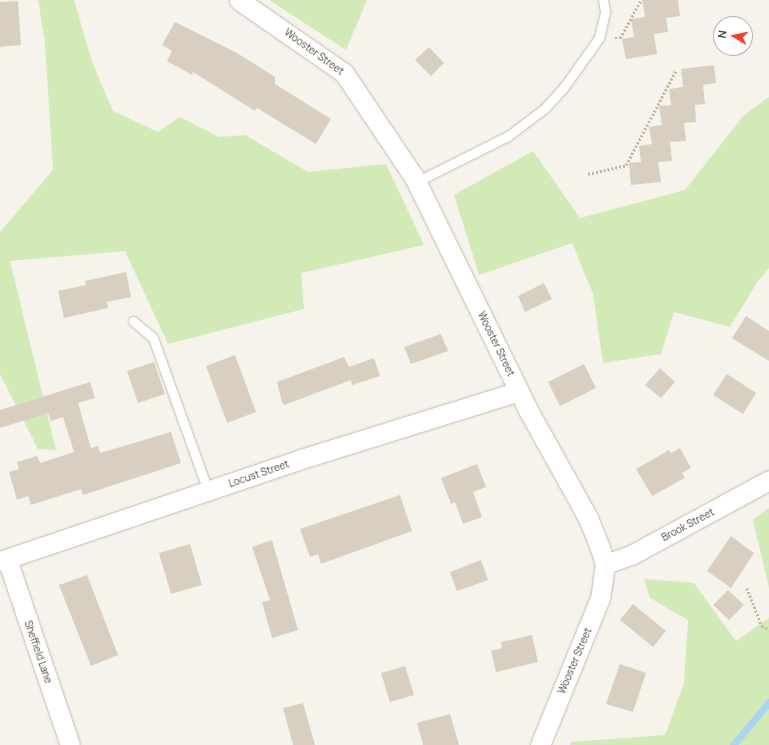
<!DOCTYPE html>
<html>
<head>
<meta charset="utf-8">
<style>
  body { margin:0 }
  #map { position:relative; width:769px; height:745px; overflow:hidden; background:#f6f3ec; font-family:Manrope,sans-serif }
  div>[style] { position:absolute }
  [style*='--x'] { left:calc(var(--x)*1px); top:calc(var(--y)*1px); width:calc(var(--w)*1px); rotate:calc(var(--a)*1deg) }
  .green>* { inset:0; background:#d2eab5 }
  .stream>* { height:7px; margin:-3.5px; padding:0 3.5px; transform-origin:3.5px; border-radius:3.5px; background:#a9d4f2 }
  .building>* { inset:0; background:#d8cfc1 }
  .path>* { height:2.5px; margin-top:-1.25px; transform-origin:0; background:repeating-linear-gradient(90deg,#c4b79f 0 2px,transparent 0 4px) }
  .roads { filter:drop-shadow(0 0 1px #c2bbae) drop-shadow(0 0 1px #c2bbae) }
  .service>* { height:9px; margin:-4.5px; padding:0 4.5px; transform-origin:4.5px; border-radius:4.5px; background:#fff }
  .minor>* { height:19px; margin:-9.5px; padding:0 9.5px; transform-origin:9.5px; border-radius:9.5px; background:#fff }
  span { translate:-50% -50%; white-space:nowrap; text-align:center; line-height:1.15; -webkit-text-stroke:4px #fff; paint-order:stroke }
  .street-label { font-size:10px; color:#4b4439 }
  .north { position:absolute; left:713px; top:16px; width:40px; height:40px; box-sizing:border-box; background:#fff; border:1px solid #b7b4b0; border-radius:50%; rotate:279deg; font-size:11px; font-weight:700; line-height:16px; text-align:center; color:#4b4439 }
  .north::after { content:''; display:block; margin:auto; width:14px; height:18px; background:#fc3f1d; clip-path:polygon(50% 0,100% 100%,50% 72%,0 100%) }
</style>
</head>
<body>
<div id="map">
  <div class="green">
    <div style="clip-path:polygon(38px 0,74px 0,92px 62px,113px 111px,158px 132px,180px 117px,219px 137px,245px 135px,308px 172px,386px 164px,424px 245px,301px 273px,304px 309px,168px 344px,125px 251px,10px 261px,56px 450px,38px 449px,0 374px,0 232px,53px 170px,45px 43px)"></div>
    <div style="clip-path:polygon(269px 0,367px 0,346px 50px)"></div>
    <div style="clip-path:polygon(769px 97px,769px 268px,758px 281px,730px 327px,674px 312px,661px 354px,603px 363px,593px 294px,572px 243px,479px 275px,454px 195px,533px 151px,580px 218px,685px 190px,744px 115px)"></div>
    <div style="clip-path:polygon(769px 508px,769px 588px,753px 520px)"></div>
    <div style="clip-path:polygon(644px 579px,694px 583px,736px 641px,769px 618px,769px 745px,570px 745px,571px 742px,665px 735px,684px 683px,688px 620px,650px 598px)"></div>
  </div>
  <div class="stream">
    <div style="--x:733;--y:745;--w:56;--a:-50.1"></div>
  </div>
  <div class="building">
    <div style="clip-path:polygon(642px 0,678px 0,680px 16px,666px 18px,668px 32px,654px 34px,657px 54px,626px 59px,622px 39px,634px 37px,631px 19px,645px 17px)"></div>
    <div style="clip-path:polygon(18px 1px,21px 45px,0 47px,0 2px)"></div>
    <div style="clip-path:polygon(175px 22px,237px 53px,275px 77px,275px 84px,331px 119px,316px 144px,257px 108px,255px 111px,193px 72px,192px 75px,167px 61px,172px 51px,162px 45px)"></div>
    <div style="clip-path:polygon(429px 47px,444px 63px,431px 76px,415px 60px)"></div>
    <div style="clip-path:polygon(714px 65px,716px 83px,703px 85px,705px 104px,695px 105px,696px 122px,684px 123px,686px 141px,670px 142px,672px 161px,658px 162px,661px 182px,631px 185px,629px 163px,641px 162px,639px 146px,652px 144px,649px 127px,662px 125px,659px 106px,671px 105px,669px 89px,683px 87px,681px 69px)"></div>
    <div style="clip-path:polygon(126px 272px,131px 297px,107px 302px,108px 308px,64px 318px,58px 291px,86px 285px,85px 281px)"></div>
    <div style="clip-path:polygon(544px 283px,552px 299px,525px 312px,518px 296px)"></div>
    <div style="clip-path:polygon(746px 316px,769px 331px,769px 361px,732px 338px)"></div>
    <div style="clip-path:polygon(441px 334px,448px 351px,411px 364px,404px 347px)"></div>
    <div style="clip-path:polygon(235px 355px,256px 412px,227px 423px,206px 366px)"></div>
    <div style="clip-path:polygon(344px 357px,349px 367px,374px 358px,380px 376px,352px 385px,351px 380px,284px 405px,282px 402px,277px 382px)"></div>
    <div style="clip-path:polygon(154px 362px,165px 394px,138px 403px,127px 371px)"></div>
    <div style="clip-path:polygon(584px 364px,596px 388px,560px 406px,548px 382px)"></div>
    <div style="clip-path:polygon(660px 368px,675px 382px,661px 398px,645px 385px)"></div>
    <div style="clip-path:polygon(727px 374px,756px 393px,743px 414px,713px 395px)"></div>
    <div style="clip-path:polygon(90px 382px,95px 398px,78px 403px,91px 448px,98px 446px,100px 453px,171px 432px,181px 463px,83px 495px,81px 489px,31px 505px,28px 496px,17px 500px,9px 472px,19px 469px,17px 462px,37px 456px,40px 463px,74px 452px,63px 417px,51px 421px,48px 413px,0 428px,0 410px)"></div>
    <div style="clip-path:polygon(680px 448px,691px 468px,682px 473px,685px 478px,652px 496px,636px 469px,669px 450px,671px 453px)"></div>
    <div style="clip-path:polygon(477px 464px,486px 487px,473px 492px,482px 517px,463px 524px,455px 502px,451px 504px,441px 478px)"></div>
    <div style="clip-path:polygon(400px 495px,412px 531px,321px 564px,318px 554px,310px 557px,300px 529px)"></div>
    <div style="clip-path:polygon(731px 536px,754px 553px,731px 588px,707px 571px)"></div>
    <div style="clip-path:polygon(272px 540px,298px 630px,272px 638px,262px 602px,270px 600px,252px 547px)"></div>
    <div style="clip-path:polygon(190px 544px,202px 585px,171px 594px,159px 553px)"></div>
    <div style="clip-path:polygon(481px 560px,488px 580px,457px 591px,450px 572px)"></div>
    <div style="clip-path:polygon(87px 575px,118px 655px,91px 666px,59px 585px)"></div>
    <div style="clip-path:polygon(728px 590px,744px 605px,729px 620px,713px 605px)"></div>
    <div style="clip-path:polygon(633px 604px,666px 631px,653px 647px,620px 620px)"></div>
    <div style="clip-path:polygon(532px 635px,538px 662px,496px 672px,491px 651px,502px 648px,501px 642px)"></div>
    <div style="clip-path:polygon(620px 664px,646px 673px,633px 712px,606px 704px)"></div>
    <div style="clip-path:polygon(405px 666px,414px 695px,390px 702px,381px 673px)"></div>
    <div style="clip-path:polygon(303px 703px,315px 745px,293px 745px,283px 708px)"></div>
    <div style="clip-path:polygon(450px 714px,459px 745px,423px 745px,417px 723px)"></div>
  </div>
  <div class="path">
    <div style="--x:615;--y:38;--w:5;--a:0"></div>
    <div style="--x:620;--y:38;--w:43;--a:-61.1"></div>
    <div style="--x:588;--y:174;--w:39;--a:-13"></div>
    <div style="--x:626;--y:165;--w:107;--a:-62.2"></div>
    <div style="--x:747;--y:588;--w:41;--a:68.5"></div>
    <div style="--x:762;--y:626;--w:8;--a:30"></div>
  </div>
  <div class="roads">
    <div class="service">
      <div style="--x:416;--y:182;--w:103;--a:-26.6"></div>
      <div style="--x:508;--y:136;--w:46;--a:-37.1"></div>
      <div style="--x:545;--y:108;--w:28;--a:-48"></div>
      <div style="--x:564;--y:87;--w:60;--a:-54.5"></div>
      <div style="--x:599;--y:38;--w:28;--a:-77"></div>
      <div style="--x:605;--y:11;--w:11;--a:-100"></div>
      <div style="--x:133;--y:321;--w:26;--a:40"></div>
      <div style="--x:153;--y:338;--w:163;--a:70.2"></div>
    </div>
    <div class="minor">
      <div style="--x:239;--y:0;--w:128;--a:34.8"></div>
      <div style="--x:344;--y:73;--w:125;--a:56.1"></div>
      <div style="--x:414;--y:177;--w:259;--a:63.9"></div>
      <div style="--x:528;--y:410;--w:124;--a:60.9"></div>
      <div style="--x:588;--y:518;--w:32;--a:68"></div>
      <div style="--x:600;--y:548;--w:17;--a:73"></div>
      <div style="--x:605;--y:564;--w:34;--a:98"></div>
      <div style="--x:600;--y:598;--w:159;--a:112.2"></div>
      <div style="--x:7;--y:559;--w:196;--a:71.3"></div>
      <div style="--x:0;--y:561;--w:318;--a:-18.7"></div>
      <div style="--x:301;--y:459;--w:228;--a:-17.3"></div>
      <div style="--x:605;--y:564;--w:28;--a:-19"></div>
      <div style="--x:631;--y:555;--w:157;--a:-28.5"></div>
    </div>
  </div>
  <div class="street-label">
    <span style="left:314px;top:52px;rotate:36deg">Wooster Street</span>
    <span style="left:496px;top:344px;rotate:64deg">Wooster Street</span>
    <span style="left:259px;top:474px;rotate:-19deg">Locust Street</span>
    <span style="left:688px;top:525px;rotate:-28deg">Brook Street</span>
    <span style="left:38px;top:652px;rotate:71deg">Sheffield Lane</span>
    <span style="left:575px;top:661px;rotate:-67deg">Wooster Street</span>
  </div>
  <div class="north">N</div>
</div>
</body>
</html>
